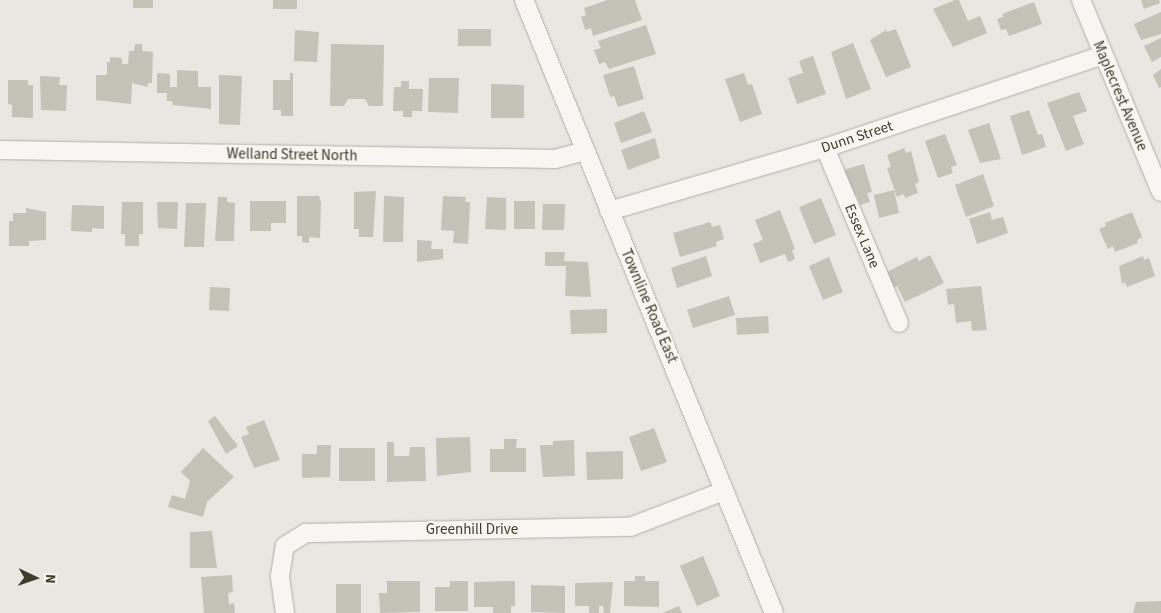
<!DOCTYPE html>
<html>
<head>
<meta charset="utf-8">
<style>
  body { margin:0 }
  #map { position:relative; width:1161px; height:613px; overflow:hidden; background:#e8e7e1; font-family:"Source Sans 3",sans-serif }
  div>[style] { position:absolute }
  [style*='--x'] { left:calc(var(--x)*1px); top:calc(var(--y)*1px); width:calc(var(--w)*1px); rotate:calc(var(--a)*1deg) }
  .building>* { inset:0; background:#c4c3b8 }
  .roads { filter:drop-shadow(0 0 1px #b2b0a7) drop-shadow(0 0 1px #b2b0a7) }
  .minor>* { height:18px; margin:-9px; padding:0 9px; transform-origin:9px; border-radius:9px; background:#f7f6f3 }
  span { translate:-50% -50%; white-space:nowrap; text-align:center; line-height:1.15; -webkit-text-stroke:4.5px #f6f5f0; paint-order:stroke }
  .street-label { font-size:15px; color:#3e3c2b }
  .north { position:absolute; left:10px; top:553px; width:50px; height:50px; -webkit-text-stroke:4px #f6f5f0; paint-order:stroke; rotate:93deg; font-size:14px; font-weight:700; line-height:20px; text-align:center; color:#3e3c2b }
  .north::after { content:''; display:block; margin:auto; width:18px; height:22px; background:#3e3c2b; clip-path:polygon(50% 0,100% 100%,50% 72%,0 100%) }
</style>
</head>
<body>
<div id="map">
  <div class="building">
    <div style="clip-path:polygon(133px 0,153px 0,153px 8px,133px 8px)"></div>
    <div style="clip-path:polygon(273px 0,297px 0,297px 9px,273px 9px)"></div>
    <div style="clip-path:polygon(607px 0,635px 0,642px 20px,593px 36px,591px 28px,585px 30px,581px 17px,586px 15px,584px 8px)"></div>
    <div style="clip-path:polygon(955px 0,959px 0,968px 21px,980px 16px,987px 33px,953px 47px,933px 9px)"></div>
    <div style="clip-path:polygon(1141px 0,1159px 0,1160px 3px,1144px 9px)"></div>
    <div style="clip-path:polygon(1034px 2px,1042px 24px,1009px 36px,1006px 29px,1001px 30px,997px 19px,1003px 17px,1002px 14px)"></div>
    <div style="clip-path:polygon(1161px 12px,1161px 34px,1141px 40px,1134px 24px)"></div>
    <div style="clip-path:polygon(646px 25px,656px 54px,609px 69px,605px 62px,599px 64px,594px 50px,601px 48px,598px 41px)"></div>
    <div style="clip-path:polygon(458px 29px,491px 29px,491px 46px,458px 46px)"></div>
    <div style="clip-path:polygon(896px 29px,911px 67px,886px 77px,870px 40px,886px 30px,887px 32px)"></div>
    <div style="clip-path:polygon(295px 30px,319px 32px,317px 62px,294px 61px)"></div>
    <div style="clip-path:polygon(1161px 38px,1161px 57px,1152px 62px,1144px 46px)"></div>
    <div style="clip-path:polygon(853px 43px,871px 89px,846px 99px,831px 52px)"></div>
    <div style="clip-path:polygon(135px 44px,142px 44px,142px 51px,153px 52px,152px 83px,148px 83px,148px 87px,132px 83px,131px 104px,96px 100px,96px 75px,107px 75px,107px 62px,110px 62px,110px 57px,122px 58px,122px 64px,128px 64px,129px 51px,134px 51px)"></div>
    <div style="clip-path:polygon(331px 44px,384px 45px,383px 106px,369px 106px,365px 99px,348px 99px,344px 106px,330px 106px)"></div>
    <div style="clip-path:polygon(813px 56px,826px 94px,797px 104px,788px 78px,803px 73px,799px 61px)"></div>
    <div style="clip-path:polygon(634px 66px,644px 99px,618px 107px,614px 96px,610px 97px,603px 75px)"></div>
    <div style="clip-path:polygon(1161px 69px,1161px 87px,1159px 88px,1153px 75px)"></div>
    <div style="clip-path:polygon(177px 70px,198px 71px,198px 87px,211px 87px,211px 109px,173px 105px,172px 101px,167px 101px,167px 93px,157px 93px,157px 73px,170px 74px,170px 87px,177px 87px)"></div>
    <div style="clip-path:polygon(290px 73px,293px 73px,293px 116px,281px 116px,281px 110px,273px 110px,273px 80px,290px 80px)"></div>
    <div style="clip-path:polygon(744px 73px,748px 85px,752px 84px,762px 114px,740px 122px,725px 79px)"></div>
    <div style="clip-path:polygon(219px 75px,242px 76px,240px 125px,219px 124px)"></div>
    <div style="clip-path:polygon(40px 76px,60px 77px,59px 85px,67px 85px,66px 111px,41px 110px)"></div>
    <div style="clip-path:polygon(429px 78px,459px 78px,458px 113px,428px 112px)"></div>
    <div style="clip-path:polygon(8px 80px,28px 80px,28px 85px,33px 85px,33px 118px,12px 117px,12px 105px,8px 104px)"></div>
    <div style="clip-path:polygon(401px 81px,409px 81px,409px 89px,423px 89px,422px 111px,412px 111px,412px 117px,403px 117px,403px 111px,393px 111px,394px 87px,401px 87px)"></div>
    <div style="clip-path:polygon(491px 84px,524px 85px,524px 118px,491px 118px)"></div>
    <div style="clip-path:polygon(1079px 92px,1087px 111px,1073px 116px,1084px 144px,1066px 151px,1047px 103px)"></div>
    <div style="clip-path:polygon(1029px 110px,1038px 135px,1042px 134px,1046px 147px,1022px 155px,1010px 116px)"></div>
    <div style="clip-path:polygon(644px 111px,652px 132px,621px 143px,614px 123px)"></div>
    <div style="clip-path:polygon(989px 123px,1001px 159px,980px 163px,968px 130px)"></div>
    <div style="clip-path:polygon(945px 134px,957px 165px,951px 167px,953px 173px,938px 178px,925px 141px)"></div>
    <div style="clip-path:polygon(655px 138px,660px 158px,628px 170px,621px 150px)"></div>
    <div style="clip-path:polygon(904px 148px,906px 153px,911px 151px,919px 182px,915px 184px,918px 193px,905px 198px,904px 194px,897px 197px,887px 168px,891px 167px,887px 155px)"></div>
    <div style="clip-path:polygon(864px 164px,872px 192px,867px 193px,870px 202px,860px 205px,857px 196px,851px 198px,843px 170px)"></div>
    <div style="clip-path:polygon(983px 174px,994px 206px,966px 217px,955px 185px)"></div>
    <div style="clip-path:polygon(894px 190px,899px 213px,879px 218px,874px 195px)"></div>
    <div style="clip-path:polygon(376px 191px,373px 237px,359px 237px,359px 229px,354px 229px,354px 192px)"></div>
    <div style="clip-path:polygon(297px 196px,319px 196px,321px 202px,320px 238px,309px 237px,309px 243px,302px 242px,302px 236px,297px 236px)"></div>
    <div style="clip-path:polygon(384px 196px,404px 197px,403px 242px,383px 242px)"></div>
    <div style="clip-path:polygon(443px 196px,466px 197px,465px 202px,470px 202px,468px 244px,453px 243px,454px 231px,441px 230px)"></div>
    <div style="clip-path:polygon(218px 197px,227px 197px,227px 202px,235px 203px,234px 241px,215px 241px)"></div>
    <div style="clip-path:polygon(487px 197px,506px 198px,506px 230px,485px 229px)"></div>
    <div style="clip-path:polygon(821px 198px,836px 235px,814px 244px,799px 207px)"></div>
    <div style="clip-path:polygon(250px 201px,286px 201px,286px 223px,271px 223px,271px 231px,250px 231px)"></div>
    <div style="clip-path:polygon(514px 201px,535px 201px,535px 229px,514px 229px)"></div>
    <div style="clip-path:polygon(122px 202px,143px 202px,143px 234px,139px 234px,139px 246px,125px 246px,125px 234px,121px 234px)"></div>
    <div style="clip-path:polygon(157px 202px,178px 202px,177px 229px,158px 228px)"></div>
    <div style="clip-path:polygon(186px 203px,206px 203px,204px 247px,184px 247px)"></div>
    <div style="clip-path:polygon(543px 204px,565px 204px,564px 230px,542px 230px)"></div>
    <div style="clip-path:polygon(72px 205px,104px 206px,104px 229px,92px 228px,92px 232px,71px 231px)"></div>
    <div style="clip-path:polygon(26px 208px,46px 212px,46px 240px,29px 241px,29px 246px,9px 246px,9px 221px,13px 221px,13px 213px,26px 213px)"></div>
    <div style="clip-path:polygon(780px 210px,795px 249px,792px 250px,795px 259px,788px 262px,785px 254px,760px 263px,753px 244px,763px 240px,755px 220px)"></div>
    <div style="clip-path:polygon(990px 212px,992px 220px,1003px 217px,1008px 233px,977px 244px,969px 219px)"></div>
    <div style="clip-path:polygon(1132px 212px,1142px 237px,1137px 240px,1138px 243px,1115px 252px,1113px 246px,1108px 249px,1099px 229px,1106px 226px,1105px 223px)"></div>
    <div style="clip-path:polygon(710px 222px,712px 227px,720px 225px,724px 239px,716px 242px,717px 246px,680px 257px,673px 233px)"></div>
    <div style="clip-path:polygon(417px 240px,432px 241px,431px 249px,443px 249px,443px 259px,417px 262px)"></div>
    <div style="clip-path:polygon(545px 252px,565px 252px,564px 261px,588px 262px,591px 297px,565px 296px,566px 266px,545px 266px)"></div>
    <div style="clip-path:polygon(930px 255px,944px 283px,905px 302px,897px 286px,891px 289px,883px 274px,917px 257px,919px 261px)"></div>
    <div style="clip-path:polygon(706px 256px,712px 276px,677px 288px,671px 268px)"></div>
    <div style="clip-path:polygon(1143px 256px,1144px 260px,1149px 258px,1155px 276px,1127px 287px,1125px 282px,1122px 284px,1119px 266px)"></div>
    <div style="clip-path:polygon(829px 257px,843px 292px,823px 300px,809px 266px)"></div>
    <div style="clip-path:polygon(981px 286px,987px 330px,972px 331px,971px 321px,956px 323px,954px 304px,948px 305px,946px 289px)"></div>
    <div style="clip-path:polygon(210px 287px,230px 288px,229px 311px,209px 310px)"></div>
    <div style="clip-path:polygon(729px 296px,735px 315px,693px 328px,687px 310px)"></div>
    <div style="clip-path:polygon(607px 309px,607px 333px,571px 334px,570px 310px)"></div>
    <div style="clip-path:polygon(768px 316px,769px 333px,737px 335px,736px 318px)"></div>
    <div style="clip-path:polygon(215px 416px,238px 446px,226px 454px,208px 421px)"></div>
    <div style="clip-path:polygon(264px 420px,280px 460px,254px 468px,241px 437px,249px 434px,246px 427px)"></div>
    <div style="clip-path:polygon(654px 428px,667px 462px,641px 471px,629px 437px)"></div>
    <div style="clip-path:polygon(470px 437px,471px 472px,437px 476px,436px 438px)"></div>
    <div style="clip-path:polygon(504px 439px,517px 439px,516px 448px,526px 448px,526px 472px,490px 472px,490px 449px,504px 449px)"></div>
    <div style="clip-path:polygon(574px 440px,575px 476px,543px 477px,540px 445px,553px 445px,553px 441px)"></div>
    <div style="clip-path:polygon(387px 442px,394px 442px,394px 456px,409px 456px,410px 447px,425px 447px,426px 481px,387px 482px)"></div>
    <div style="clip-path:polygon(317px 445px,331px 445px,330px 477px,302px 478px,302px 454px,317px 454px)"></div>
    <div style="clip-path:polygon(203px 448px,234px 477px,207px 502px,203px 517px,168px 507px,172px 495px,185px 499px,190px 481px,181px 472px)"></div>
    <div style="clip-path:polygon(339px 448px,375px 448px,375px 481px,339px 481px)"></div>
    <div style="clip-path:polygon(623px 451px,623px 479px,587px 480px,586px 452px)"></div>
    <div style="clip-path:polygon(212px 531px,217px 568px,190px 568px,190px 532px)"></div>
    <div style="clip-path:polygon(703px 556px,720px 596px,697px 606px,680px 566px)"></div>
    <div style="clip-path:polygon(232px 575px,233px 592px,228px 593px,229px 604px,234px 603px,235px 613px,204px 613px,201px 577px)"></div>
    <div style="clip-path:polygon(635px 576px,645px 576px,645px 581px,659px 581px,659px 607px,624px 606px,624px 581px,635px 581px)"></div>
    <div style="clip-path:polygon(387px 581px,420px 581px,420px 612px,380px 613px,379px 593px,387px 593px)"></div>
    <div style="clip-path:polygon(450px 581px,468px 581px,468px 611px,435px 611px,435px 587px,450px 587px)"></div>
    <div style="clip-path:polygon(515px 581px,515px 606px,511px 606px,511px 613px,493px 613px,493px 607px,474px 607px,474px 582px)"></div>
    <div style="clip-path:polygon(613px 582px,610px 613px,604px 613px,603px 606px,599px 606px,599px 613px,589px 613px,589px 606px,575px 606px,575px 583px)"></div>
    <div style="clip-path:polygon(336px 584px,361px 584px,361px 613px,336px 613px)"></div>
    <div style="clip-path:polygon(531px 585px,565px 586px,565px 613px,531px 612px)"></div>
    <div style="clip-path:polygon(1161px 601px,1161px 613px,1133px 613px,1136px 602px)"></div>
    <div style="clip-path:polygon(679px 606px,682px 613px,662px 613px)"></div>
  </div>
  <div class="roads">
    <div class="minor">
      <div style="--x:524;--y:0;--w:662;--a:67.81"></div>
      <div style="--x:1081;--y:0;--w:208;--a:67.4"></div>
      <div style="--x:825;--y:148;--w:190;--a:67.1"></div>
      <div style="--x:0;--y:150;--w:555;--a:0.93"></div>
      <div style="--x:555;--y:159;--w:30;--a:-15"></div>
      <div style="--x:609;--y:211;--w:225;--a:-16.3"></div>
      <div style="--x:825;--y:148;--w:293;--a:-18.5"></div>
      <div style="--x:285;--y:613;--w:37;--a:-98"></div>
      <div style="--x:280;--y:576;--w:30;--a:-81"></div>
      <div style="--x:285;--y:546;--w:25;--a:-32"></div>
      <div style="--x:306;--y:533;--w:324;--a:-1.1"></div>
      <div style="--x:630;--y:527;--w:101;--a:-21"></div>
    </div>
  </div>
  <div class="street-label">
    <span style="left:1120px;top:96px;rotate:67deg">Maplecrest Avenue</span>
    <span style="left:857px;top:137px;rotate:-18deg">Dunn Street</span>
    <span style="left:292px;top:155px;rotate:1deg">Welland Street North</span>
    <span style="left:862px;top:236px;rotate:67deg">Essex Lane</span>
    <span style="left:649px;top:306px;rotate:67deg">Townline Road East</span>
    <span style="left:472px;top:530px">Greenhill Drive</span>
  </div>
  <div class="north">N</div>
</div>
</body>
</html>
